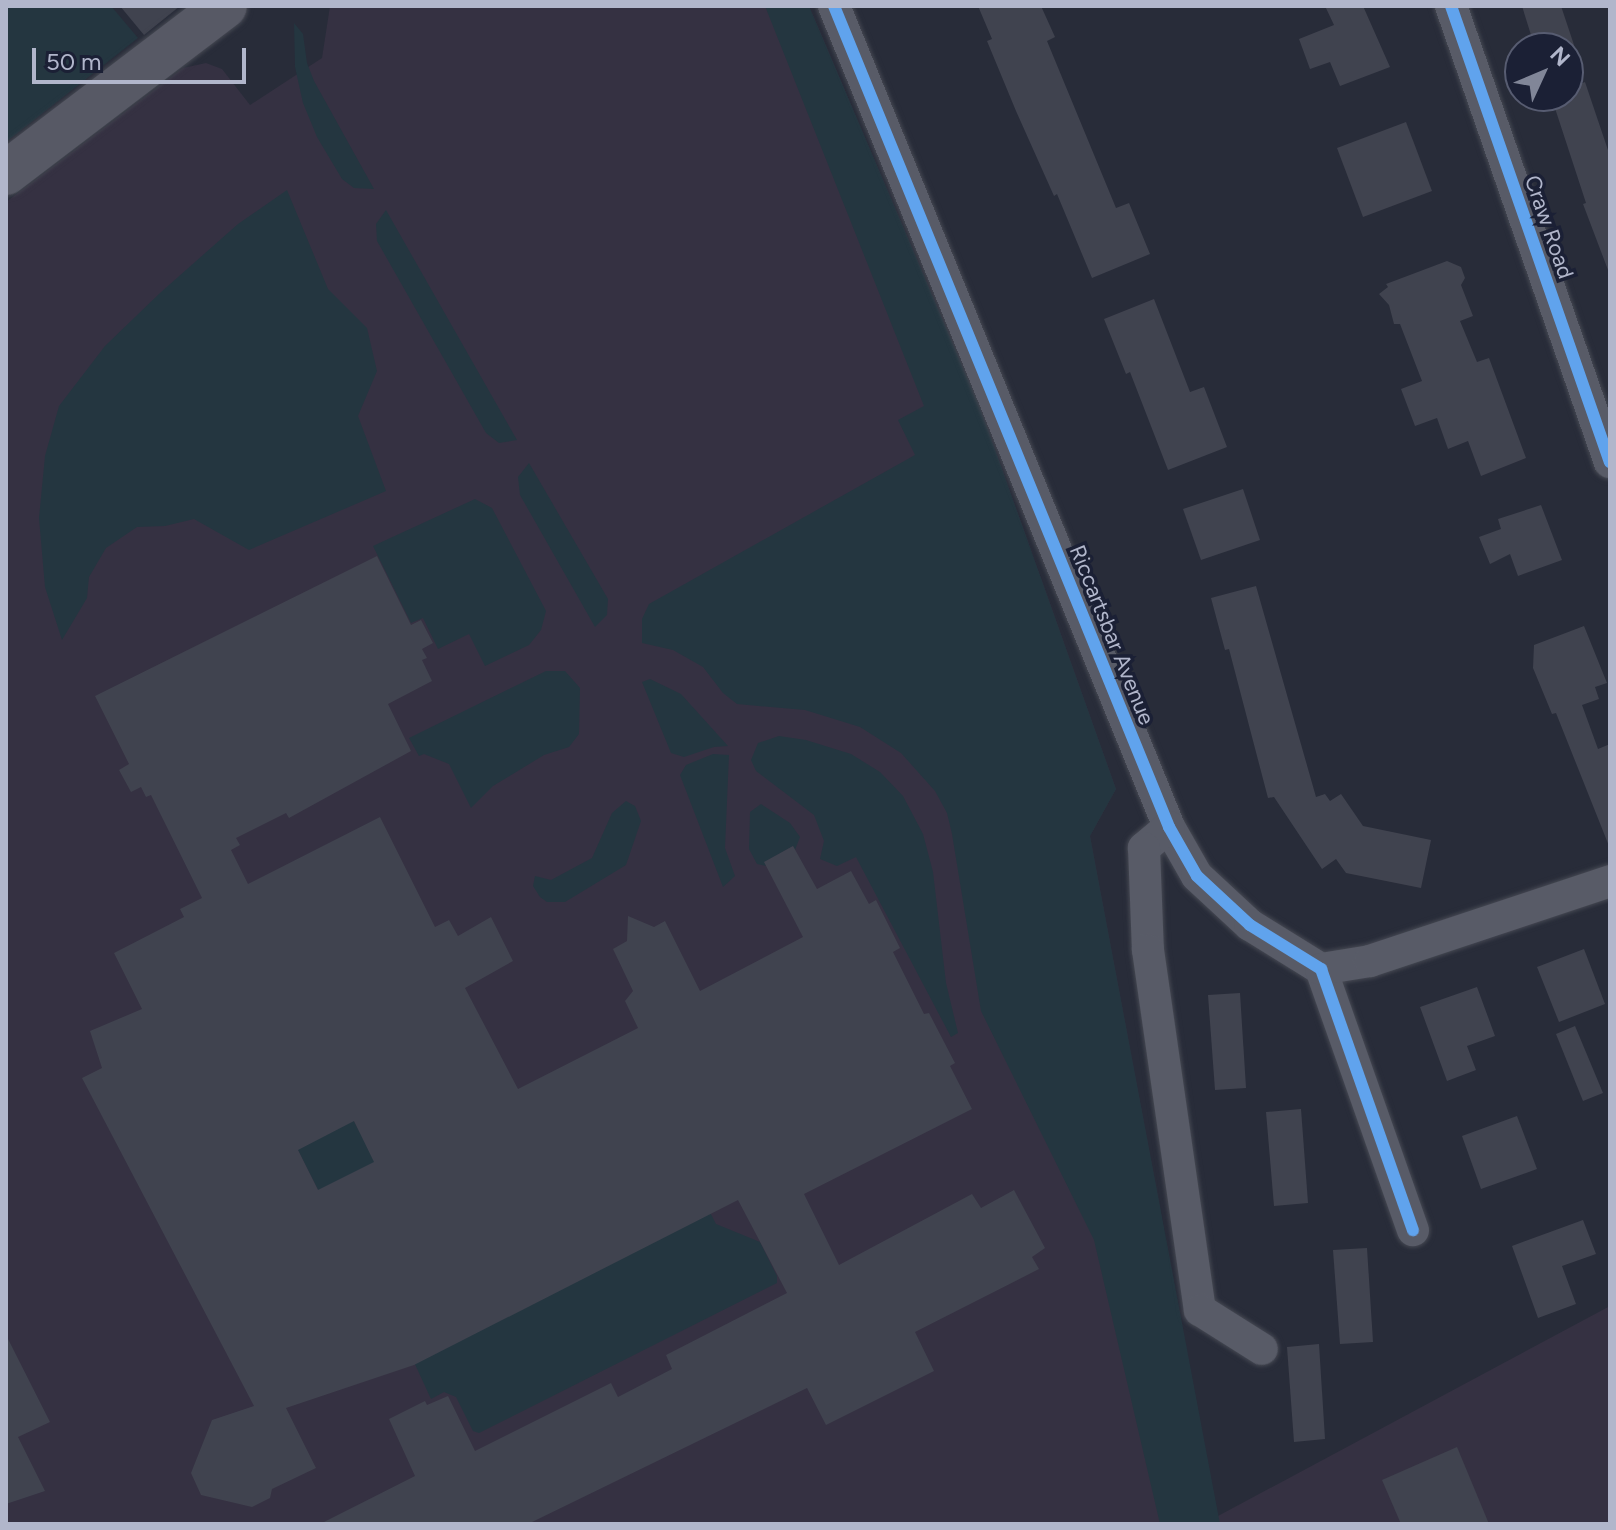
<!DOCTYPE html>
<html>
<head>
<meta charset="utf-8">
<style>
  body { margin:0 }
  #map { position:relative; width:1616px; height:1530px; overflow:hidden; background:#282c39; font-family:Figtree,sans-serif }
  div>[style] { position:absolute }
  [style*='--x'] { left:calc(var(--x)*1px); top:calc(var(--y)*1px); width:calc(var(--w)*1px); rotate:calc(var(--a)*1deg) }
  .medical>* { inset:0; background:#353142 }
  .green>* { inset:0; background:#243640 }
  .building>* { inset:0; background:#40434f }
  .roads { filter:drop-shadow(0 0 2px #454852) drop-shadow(0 0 2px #454852) }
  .minor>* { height:32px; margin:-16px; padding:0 16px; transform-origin:16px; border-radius:16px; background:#585b67 }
  .secondary>* { height:44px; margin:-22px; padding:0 22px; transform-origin:22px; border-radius:22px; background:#575965 }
  .cycleway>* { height:12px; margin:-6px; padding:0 6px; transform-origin:6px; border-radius:6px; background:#60a3ed }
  span { translate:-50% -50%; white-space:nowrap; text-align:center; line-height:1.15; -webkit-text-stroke:7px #1b2035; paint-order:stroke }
  .street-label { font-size:22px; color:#b1b6cb }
  .frame { position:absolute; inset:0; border:8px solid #b1b6cb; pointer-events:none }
  .north { position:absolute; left:1504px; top:32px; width:80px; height:80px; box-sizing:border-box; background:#1b2035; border:2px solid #575c71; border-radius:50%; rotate:46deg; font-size:22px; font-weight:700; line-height:32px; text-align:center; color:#b1b6cb }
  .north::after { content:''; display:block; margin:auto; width:28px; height:36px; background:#818698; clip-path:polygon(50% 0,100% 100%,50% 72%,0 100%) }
  .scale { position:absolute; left:32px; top:48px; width:214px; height:36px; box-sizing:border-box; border:4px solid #b1b6cb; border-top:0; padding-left:10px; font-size:24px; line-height:28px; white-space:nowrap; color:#b1b6cb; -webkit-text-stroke:6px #1b2035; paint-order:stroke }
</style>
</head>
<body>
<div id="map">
  <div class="medical">
    <div style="clip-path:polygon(330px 6px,809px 6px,980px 407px,1116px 789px,1090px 836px,1218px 1516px,1610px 1306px,1610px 1524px,6px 1524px,6px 202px,183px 68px,206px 63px,222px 69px,250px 105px,322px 58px)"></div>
  </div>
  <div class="green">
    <div style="clip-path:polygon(6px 6px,111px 6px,138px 38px,6px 142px)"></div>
    <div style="clip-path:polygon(765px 6px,809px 6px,980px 407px,1116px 789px,1090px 836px,1220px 1524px,1160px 1524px,1094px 1240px,981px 1011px,952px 834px,947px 813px,935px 791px,901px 753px,860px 727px,805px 710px,737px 704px,723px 693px,703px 667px,673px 650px,642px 643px,642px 619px,649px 604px,915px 455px,898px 420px,924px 406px)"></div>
    <div style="clip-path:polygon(294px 23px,303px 34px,307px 63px,314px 81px,374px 189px,354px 188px,342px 179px,317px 137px,303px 103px,295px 67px)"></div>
    <div style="clip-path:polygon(287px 190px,328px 289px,367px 328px,377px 371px,358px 416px,386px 491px,249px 550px,194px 519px,165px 526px,137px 527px,106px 548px,89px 577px,87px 598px,62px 640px,45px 587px,39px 518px,45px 456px,59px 406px,105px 346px,160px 293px,238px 224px)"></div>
    <div style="clip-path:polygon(386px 210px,517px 440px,499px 443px,486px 433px,377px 241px,376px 224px)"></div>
    <div style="clip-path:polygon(529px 463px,608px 599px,607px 615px,595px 627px,520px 495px,518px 477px)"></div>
    <div style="clip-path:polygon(475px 499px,492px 508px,546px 611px,541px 630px,529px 645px,485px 666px,469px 634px,438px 649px,423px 618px,411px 623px,373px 546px)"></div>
    <div style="clip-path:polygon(546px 671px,565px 671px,580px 688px,579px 734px,569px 747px,544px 755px,493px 786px,471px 808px,449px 764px,424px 754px,419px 756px,409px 738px)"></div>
    <div style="clip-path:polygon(650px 679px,681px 694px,728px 746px,714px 747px,684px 757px,671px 753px,642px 682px)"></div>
    <div style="clip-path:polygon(779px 736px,806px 740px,851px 754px,880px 772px,903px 796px,923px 834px,933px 872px,946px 983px,958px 1033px,951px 1037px,856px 857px,837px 866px,820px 859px,824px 841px,814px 815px,756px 771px,751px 760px,758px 743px)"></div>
    <div style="clip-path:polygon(713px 754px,729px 755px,725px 848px,735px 876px,723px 887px,680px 775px,686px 765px)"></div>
    <div style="clip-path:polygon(626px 801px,635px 806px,641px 821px,626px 865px,565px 902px,547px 902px,540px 897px,533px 886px,535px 876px,551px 880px,592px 858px,612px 813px)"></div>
    <div style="clip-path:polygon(761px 804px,790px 823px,800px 837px,795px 850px,793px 846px,765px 862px,766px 866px,757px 864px,749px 849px,750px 812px)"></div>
    <div style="clip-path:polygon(343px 1099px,360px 1133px,381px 1122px,367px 1286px,284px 1123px)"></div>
    <div style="clip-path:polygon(686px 1166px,716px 1224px,760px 1242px,777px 1276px,777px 1283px,479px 1433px,473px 1431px,456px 1397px,444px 1392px,431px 1399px,408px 1349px)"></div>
  </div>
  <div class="building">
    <div style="clip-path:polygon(120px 6px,180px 6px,144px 35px)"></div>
    <div style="clip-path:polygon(978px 6px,1041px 6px,1055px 37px,1047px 41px,1116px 208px,1129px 203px,1150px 254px,1092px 278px,1057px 194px,1054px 196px,1016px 111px,987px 41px,992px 39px)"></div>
    <div style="clip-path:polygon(1325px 6px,1363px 6px,1390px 67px,1340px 86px,1330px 62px,1310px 69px,1299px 39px,1334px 25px)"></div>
    <div style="clip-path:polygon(1522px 6px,1561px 6px,1575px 48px,1535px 48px)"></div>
    <div style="clip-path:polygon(1585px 82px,1610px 156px,1608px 270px,1583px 204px,1586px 203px,1551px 96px,1568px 96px,1568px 89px)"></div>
    <div style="clip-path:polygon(1406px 122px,1432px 191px,1363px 217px,1337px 148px)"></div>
    <div style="clip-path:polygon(1447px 261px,1461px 267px,1465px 278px,1461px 285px,1473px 316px,1460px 321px,1477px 362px,1489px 358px,1526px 458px,1481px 476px,1468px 441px,1448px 449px,1437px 418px,1415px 426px,1401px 389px,1422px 381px,1400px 324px,1394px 324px,1389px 305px,1379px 294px,1388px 287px,1386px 284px)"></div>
    <div style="clip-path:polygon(1154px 299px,1190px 392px,1204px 387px,1227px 447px,1168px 470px,1130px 372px,1126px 374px,1104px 319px)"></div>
    <div style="clip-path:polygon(1243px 489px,1260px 540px,1201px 560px,1183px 509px)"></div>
    <div style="clip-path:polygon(1541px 505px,1562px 560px,1518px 576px,1510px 554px,1490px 564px,1479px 537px,1501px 529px,1498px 519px)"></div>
    <div style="clip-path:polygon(evenodd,377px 556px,411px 625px,421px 620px,433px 643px,422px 649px,427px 658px,422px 660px,432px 681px,388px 704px,411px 751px,289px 818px,286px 813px,236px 838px,240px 845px,231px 850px,248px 884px,380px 817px,435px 927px,449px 920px,458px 936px,491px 917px,513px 961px,465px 988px,518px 1089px,638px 1028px,625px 1001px,633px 991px,613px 949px,627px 941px,628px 916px,654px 927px,665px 921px,700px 991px,803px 937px,764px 862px,793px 846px,817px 889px,851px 871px,869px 904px,876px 900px,900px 948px,893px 952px,924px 1014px,929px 1013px,955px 1063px,950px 1066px,972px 1109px,804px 1194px,839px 1265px,972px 1194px,981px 1208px,1014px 1190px,1045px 1248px,1032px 1257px,1039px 1269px,915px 1332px,934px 1371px,826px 1425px,807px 1388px,528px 1524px,320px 1524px,415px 1476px,389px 1419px,425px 1401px,427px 1405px,448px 1396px,475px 1451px,611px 1383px,618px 1397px,672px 1369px,666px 1355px,787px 1293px,738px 1200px,414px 1365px,286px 1408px,316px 1468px,272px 1489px,270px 1498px,252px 1507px,201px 1495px,191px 1473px,212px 1420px,254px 1406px,82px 1078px,102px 1068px,90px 1031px,142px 1009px,114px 953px,184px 917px,180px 909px,202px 898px,151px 795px,146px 797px,141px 787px,131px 792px,119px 770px,129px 764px,95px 696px,377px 556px,354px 1121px,374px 1162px,318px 1190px,298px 1150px,354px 1121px)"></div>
    <div style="clip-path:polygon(1256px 586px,1316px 797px,1325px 794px,1330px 801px,1341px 794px,1363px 826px,1431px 840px,1421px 888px,1346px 873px,1336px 859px,1322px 869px,1274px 797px,1268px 798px,1229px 649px,1225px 650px,1211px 598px)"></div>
    <div style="clip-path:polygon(1584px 626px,1607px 683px,1595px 687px,1599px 699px,1582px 705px,1598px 749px,1610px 744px,1609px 846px,1556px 713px,1552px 714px,1533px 668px,1534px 645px)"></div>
    <div style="clip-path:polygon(1584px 949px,1605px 1004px,1559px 1022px,1537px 967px)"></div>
    <div style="clip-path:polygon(1477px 987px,1495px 1036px,1467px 1046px,1476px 1070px,1447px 1081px,1420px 1007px)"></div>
    <div style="clip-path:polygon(1240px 993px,1246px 1088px,1215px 1090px,1208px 995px)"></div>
    <div style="clip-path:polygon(1575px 1026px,1603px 1093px,1583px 1101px,1556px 1034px)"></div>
    <div style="clip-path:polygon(1301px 1109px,1308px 1203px,1274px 1206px,1266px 1112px)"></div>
    <div style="clip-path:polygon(1517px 1116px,1537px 1169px,1481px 1189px,1462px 1136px)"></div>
    <div style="clip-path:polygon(1583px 1220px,1596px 1254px,1562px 1266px,1576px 1304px,1538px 1318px,1512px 1246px)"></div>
    <div style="clip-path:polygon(1367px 1248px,1373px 1342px,1340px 1344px,1333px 1250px)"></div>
    <div style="clip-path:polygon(6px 1335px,50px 1422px,18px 1437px,45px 1491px,6px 1504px)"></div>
    <div style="clip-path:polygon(1319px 1344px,1325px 1439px,1294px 1442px,1287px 1347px)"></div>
    <div style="clip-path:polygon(1457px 1447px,1489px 1524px,1401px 1524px,1382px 1480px)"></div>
  </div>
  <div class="roads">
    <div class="minor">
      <div style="--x:834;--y:6;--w:887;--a:67.8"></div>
      <div style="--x:1169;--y:827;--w:56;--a:60.3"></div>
      <div style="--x:1197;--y:876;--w:72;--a:42.8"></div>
      <div style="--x:1250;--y:925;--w:84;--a:31.8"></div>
      <div style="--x:1321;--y:969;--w:277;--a:70.6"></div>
      <div style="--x:1451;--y:6;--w:483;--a:70.8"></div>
      <div style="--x:1169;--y:827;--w:33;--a:140"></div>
      <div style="--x:1144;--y:848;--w:102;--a:87.8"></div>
      <div style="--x:1148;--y:950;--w:364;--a:81.8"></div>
      <div style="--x:1200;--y:1310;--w:73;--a:32.2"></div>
      <div style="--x:1321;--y:969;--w:50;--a:-9.3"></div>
      <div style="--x:1370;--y:961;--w:253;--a:-18.4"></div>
    </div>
    <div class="secondary">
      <div style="--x:6;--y:173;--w:275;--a:-37.3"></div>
    </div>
  </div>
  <div class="cycleway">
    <div style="--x:834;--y:6;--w:887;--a:67.8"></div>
    <div style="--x:1169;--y:827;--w:56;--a:60.3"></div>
    <div style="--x:1197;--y:876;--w:72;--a:42.8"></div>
    <div style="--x:1250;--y:925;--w:84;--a:31.8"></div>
    <div style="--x:1321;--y:969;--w:277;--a:70.6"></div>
    <div style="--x:1451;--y:6;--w:483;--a:70.8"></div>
  </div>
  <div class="street-label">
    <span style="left:1549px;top:227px;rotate:71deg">Craw Road</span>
    <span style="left:1112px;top:635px;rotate:68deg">Riccartsbar Avenue</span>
  </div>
  <div class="frame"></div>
  <div class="north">N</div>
  <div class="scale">50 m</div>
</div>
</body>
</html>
